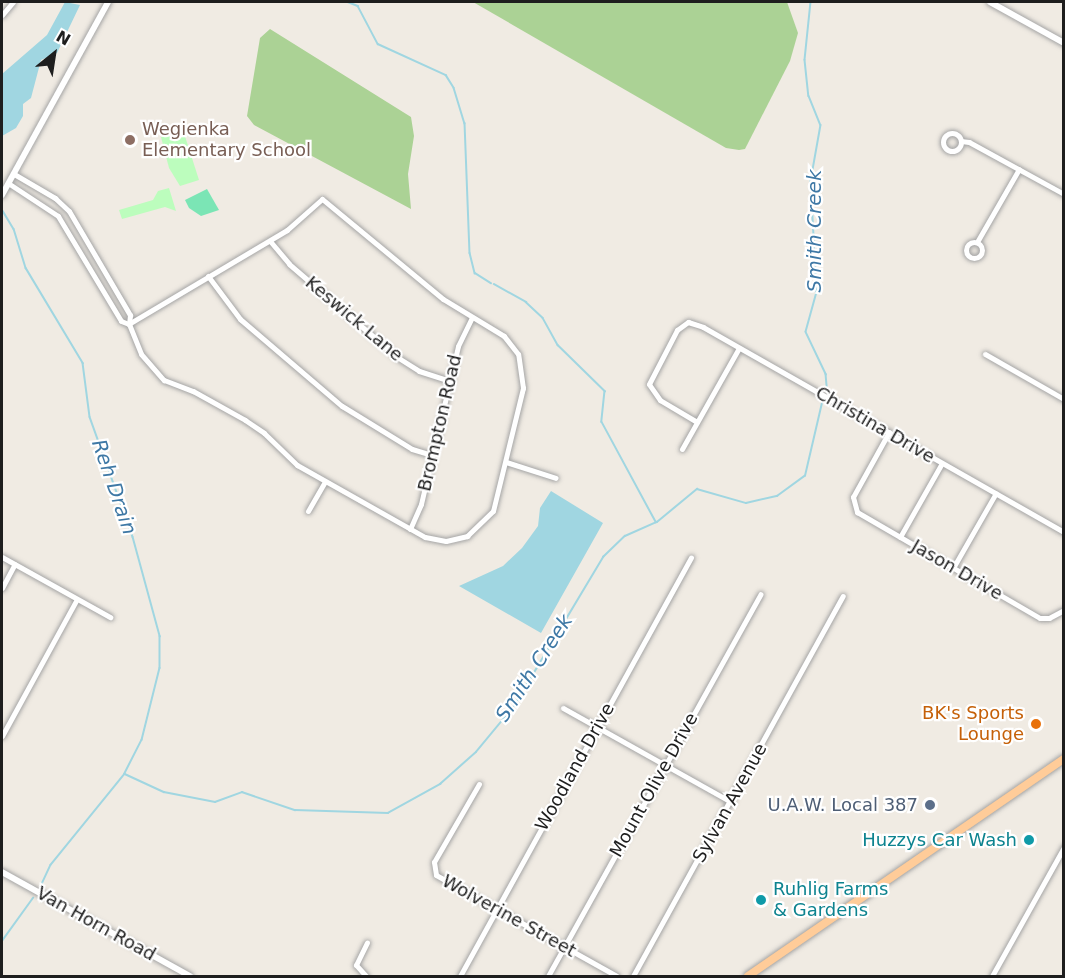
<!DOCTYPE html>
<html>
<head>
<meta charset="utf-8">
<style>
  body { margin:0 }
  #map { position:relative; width:1065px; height:978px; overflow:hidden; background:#f0ebe3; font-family:"DejaVu Sans",sans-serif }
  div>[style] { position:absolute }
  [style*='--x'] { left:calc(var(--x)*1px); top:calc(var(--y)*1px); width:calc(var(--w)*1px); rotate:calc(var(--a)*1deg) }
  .forest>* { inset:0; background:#abd295 }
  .park>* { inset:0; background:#bcfdbd }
  .pitch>* { inset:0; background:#7be5b5 }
  .water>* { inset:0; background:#a0d6e1 }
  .stream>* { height:1.5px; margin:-0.75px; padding:0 0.75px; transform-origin:0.75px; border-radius:0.75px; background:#a0d6e1 }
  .roads { filter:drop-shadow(0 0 2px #a5a5a5) drop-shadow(0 0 2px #a5a5a5) }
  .minor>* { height:5px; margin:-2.5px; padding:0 2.5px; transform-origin:2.5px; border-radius:2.5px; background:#fff }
  .minor>.ring { margin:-2.5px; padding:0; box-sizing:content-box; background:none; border:5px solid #fff; border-radius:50% }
  .tertiary>* { height:6px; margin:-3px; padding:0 3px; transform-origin:3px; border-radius:3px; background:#fff }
  .primary>* { height:8px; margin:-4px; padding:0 4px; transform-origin:4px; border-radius:4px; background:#fc9 }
  .dots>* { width:16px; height:16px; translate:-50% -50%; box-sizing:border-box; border:3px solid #fff; border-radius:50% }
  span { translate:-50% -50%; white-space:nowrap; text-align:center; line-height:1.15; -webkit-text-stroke:4.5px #fff; paint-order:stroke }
  .education-label { font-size:18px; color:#785e54 }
  .left { translate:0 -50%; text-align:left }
  .street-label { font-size:18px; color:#1e1e1e }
  .food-label { font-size:18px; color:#c56008 }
  .right { translate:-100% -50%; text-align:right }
  .service-label { font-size:18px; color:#4e5e75 }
  .culture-label { font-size:18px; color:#0d838f }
  .water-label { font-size:20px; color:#3e78a5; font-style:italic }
  .frame { position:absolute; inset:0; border:3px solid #1e1e1e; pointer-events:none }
  .north { position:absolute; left:24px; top:24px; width:60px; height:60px; -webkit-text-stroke:4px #fff; paint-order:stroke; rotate:30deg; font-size:16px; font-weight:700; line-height:24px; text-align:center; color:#1e1e1e }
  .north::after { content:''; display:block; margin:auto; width:21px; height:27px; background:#1e1e1e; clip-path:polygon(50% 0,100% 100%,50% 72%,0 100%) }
</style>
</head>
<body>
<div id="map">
  <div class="forest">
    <div style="clip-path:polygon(473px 2px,787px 2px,798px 33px,790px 61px,745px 149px,739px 150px,726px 148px)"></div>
    <div style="clip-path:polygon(270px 29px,411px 117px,414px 136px,408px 174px,411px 209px,254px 125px,247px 116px,260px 38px)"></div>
  </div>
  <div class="park">
    <div style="clip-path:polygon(183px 130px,199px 180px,180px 186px,169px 168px,161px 137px)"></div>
    <div style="clip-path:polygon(169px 188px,176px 211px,165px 207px,122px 219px,119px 210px,153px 200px,158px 191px)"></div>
  </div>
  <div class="pitch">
    <div style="clip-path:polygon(207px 189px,219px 210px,201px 216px,189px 208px,185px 200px)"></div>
  </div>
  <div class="water">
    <div style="clip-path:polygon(65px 2px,80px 5px,57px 53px,41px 60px,31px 98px,23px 104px,23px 116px,16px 128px,2px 136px,2px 74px,47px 35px)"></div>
    <div style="clip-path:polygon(551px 491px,603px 523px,541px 633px,459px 586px,503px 566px,522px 548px,538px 526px,540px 508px)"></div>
  </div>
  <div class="stream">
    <div style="--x:348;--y:2;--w:11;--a:22"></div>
    <div style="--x:358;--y:6;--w:43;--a:62.2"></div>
    <div style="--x:378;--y:44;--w:75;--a:24.5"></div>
    <div style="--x:446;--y:75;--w:15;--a:58"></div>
    <div style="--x:454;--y:88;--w:37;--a:73"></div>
    <div style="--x:465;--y:123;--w:130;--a:87.8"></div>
    <div style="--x:470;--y:253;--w:21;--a:76"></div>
    <div style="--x:475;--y:273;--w:19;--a:32"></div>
    <div style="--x:811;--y:2;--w:58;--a:95.9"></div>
    <div style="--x:805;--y:60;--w:36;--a:84"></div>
    <div style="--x:809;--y:96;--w:31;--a:68"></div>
    <div style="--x:821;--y:125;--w:57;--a:100.1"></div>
    <div style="--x:811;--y:181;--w:111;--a:86.9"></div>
    <div style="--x:817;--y:292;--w:41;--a:105.4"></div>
    <div style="--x:806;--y:332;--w:47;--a:64.5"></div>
    <div style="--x:826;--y:374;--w:12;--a:85"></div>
    <div style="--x:3;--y:211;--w:21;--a:59"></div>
    <div style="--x:14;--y:229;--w:41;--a:72.9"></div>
    <div style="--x:26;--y:268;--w:111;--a:59"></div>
    <div style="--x:83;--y:363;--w:54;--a:82.6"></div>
    <div style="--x:90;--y:417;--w:127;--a:70.3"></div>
    <div style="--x:133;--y:537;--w:103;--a:74.7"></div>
    <div style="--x:160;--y:636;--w:32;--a:90"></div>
    <div style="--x:160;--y:668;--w:74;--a:104"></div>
    <div style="--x:142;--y:740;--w:38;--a:117"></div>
    <div style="--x:125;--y:774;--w:117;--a:129.1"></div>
    <div style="--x:51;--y:865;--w:21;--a:115"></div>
    <div style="--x:494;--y:284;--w:37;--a:29"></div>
    <div style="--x:526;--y:302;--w:23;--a:43"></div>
    <div style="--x:543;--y:318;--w:31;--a:61"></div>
    <div style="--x:558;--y:345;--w:66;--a:44.4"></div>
    <div style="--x:605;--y:391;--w:31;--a:96"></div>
    <div style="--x:602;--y:422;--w:114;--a:61.6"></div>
    <div style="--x:125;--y:774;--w:43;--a:24.8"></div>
    <div style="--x:164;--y:792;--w:52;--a:11.1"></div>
    <div style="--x:215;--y:802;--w:29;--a:-20"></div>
    <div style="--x:242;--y:792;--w:56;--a:18.8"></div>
    <div style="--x:295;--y:810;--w:93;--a:1.8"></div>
    <div style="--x:388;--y:813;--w:60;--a:-29.1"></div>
    <div style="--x:440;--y:784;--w:48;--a:-41.6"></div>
    <div style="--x:476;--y:752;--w:60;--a:-50.4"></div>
    <div style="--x:514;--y:706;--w:174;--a:-59.1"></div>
    <div style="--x:603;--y:557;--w:30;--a:-44"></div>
    <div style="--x:625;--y:536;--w:35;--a:-24"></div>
    <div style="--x:657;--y:522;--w:52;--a:-39.5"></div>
    <div style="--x:697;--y:489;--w:51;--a:15.9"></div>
    <div style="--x:746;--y:503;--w:32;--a:-13"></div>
    <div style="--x:777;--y:496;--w:34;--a:-36"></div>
    <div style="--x:805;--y:476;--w:75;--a:-76.9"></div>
    <div style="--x:2;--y:941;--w:53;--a:-54.2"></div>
  </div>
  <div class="roads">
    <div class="minor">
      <div style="--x:2;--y:15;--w:17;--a:-50"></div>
      <div class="ring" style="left:943px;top:133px;width:13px;height:13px"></div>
      <div style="--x:961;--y:141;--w:8;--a:7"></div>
      <div style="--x:969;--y:142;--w:108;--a:28.7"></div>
      <div style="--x:14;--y:174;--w:48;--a:30.3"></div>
      <div style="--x:55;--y:198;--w:19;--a:43"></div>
      <div style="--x:69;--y:211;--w:121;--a:59.6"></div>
      <div style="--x:130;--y:315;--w:9;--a:96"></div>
      <div style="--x:129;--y:324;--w:32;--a:68"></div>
      <div style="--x:141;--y:354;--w:35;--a:49"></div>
      <div style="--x:164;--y:380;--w:31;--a:21"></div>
      <div style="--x:193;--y:391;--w:60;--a:29.1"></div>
      <div style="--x:245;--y:420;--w:23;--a:34"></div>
      <div style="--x:264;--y:433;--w:46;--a:44.1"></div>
      <div style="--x:297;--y:465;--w:147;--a:29.4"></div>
      <div style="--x:425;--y:537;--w:21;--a:11"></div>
      <div style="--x:446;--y:541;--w:22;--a:-13"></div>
      <div style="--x:467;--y:536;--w:36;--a:-44"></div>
      <div style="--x:493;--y:511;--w:127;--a:-76.3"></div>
      <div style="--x:523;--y:388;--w:34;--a:-98"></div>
      <div style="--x:518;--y:354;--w:23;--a:-128"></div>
      <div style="--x:504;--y:336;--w:71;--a:-148.8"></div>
      <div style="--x:443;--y:299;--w:157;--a:-140.4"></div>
      <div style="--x:322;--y:199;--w:47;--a:138.5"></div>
      <div style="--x:287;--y:230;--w:184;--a:149.3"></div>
      <div style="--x:8;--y:183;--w:60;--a:33.4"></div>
      <div style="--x:58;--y:216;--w:122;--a:59"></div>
      <div style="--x:121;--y:321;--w:9;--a:21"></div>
      <div style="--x:270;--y:241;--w:30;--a:50"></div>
      <div style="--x:289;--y:264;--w:143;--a:40.7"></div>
      <div style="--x:397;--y:357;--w:26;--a:32"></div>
      <div style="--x:419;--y:371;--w:33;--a:18"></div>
      <div class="ring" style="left:966px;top:242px;width:11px;height:11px"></div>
      <div style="--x:977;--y:242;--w:84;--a:-60.1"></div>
      <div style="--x:208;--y:276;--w:54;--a:53.3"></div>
      <div style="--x:240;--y:319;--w:134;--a:40.5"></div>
      <div style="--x:342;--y:406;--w:82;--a:31.6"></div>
      <div style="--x:412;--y:449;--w:21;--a:17"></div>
      <div style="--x:985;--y:354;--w:91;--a:29.7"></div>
      <div style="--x:697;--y:422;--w:43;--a:-149.3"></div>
      <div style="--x:660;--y:400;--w:19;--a:-125"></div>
      <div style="--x:649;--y:384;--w:61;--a:-62.6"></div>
      <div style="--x:677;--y:330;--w:14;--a:-36"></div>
      <div style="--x:688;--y:322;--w:16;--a:18"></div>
      <div style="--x:703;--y:327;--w:415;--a:29.6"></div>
      <div style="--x:889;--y:432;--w:74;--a:119"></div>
      <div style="--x:853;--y:497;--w:16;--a:75"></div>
      <div style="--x:857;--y:512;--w:211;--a:30.1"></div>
      <div style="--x:1040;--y:618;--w:9;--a:0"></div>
      <div style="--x:1049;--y:618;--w:17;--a:-28"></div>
      <div style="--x:682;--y:449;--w:116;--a:-60.6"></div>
      <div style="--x:506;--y:462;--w:52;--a:17.7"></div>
      <div style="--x:308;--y:511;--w:34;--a:-60"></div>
      <div style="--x:410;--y:529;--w:27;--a:-66"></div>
      <div style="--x:421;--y:504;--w:162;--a:-76.8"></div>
      <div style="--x:458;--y:346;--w:32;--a:-64"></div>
      <div style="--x:900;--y:537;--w:85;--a:-60.4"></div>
      <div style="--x:2;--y:557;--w:124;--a:29.1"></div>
      <div style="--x:953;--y:568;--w:86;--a:-60.2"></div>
      <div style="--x:2;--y:588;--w:27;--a:-62"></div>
      <div style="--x:563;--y:708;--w:193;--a:29.2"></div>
      <div style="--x:2;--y:736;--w:156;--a:-61.3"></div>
      <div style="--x:479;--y:784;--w:90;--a:120"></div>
      <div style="--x:434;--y:862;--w:13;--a:81"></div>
      <div style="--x:436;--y:875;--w:207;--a:29.2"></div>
      <div style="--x:366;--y:976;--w:15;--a:-132"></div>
      <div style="--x:356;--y:965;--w:25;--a:-64"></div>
      <div style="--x:460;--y:976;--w:478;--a:-61.1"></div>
      <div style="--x:548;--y:976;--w:437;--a:-60.9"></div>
      <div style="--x:633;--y:976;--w:434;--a:-61.1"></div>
      <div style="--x:992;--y:976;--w:148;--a:-60.8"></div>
    </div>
    <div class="tertiary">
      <div style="--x:990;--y:2;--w:85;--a:29"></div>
      <div style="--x:2;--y:195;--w:220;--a:-61.2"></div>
      <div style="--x:2;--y:872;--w:215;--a:29"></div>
    </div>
    <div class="primary">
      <div style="--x:748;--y:976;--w:383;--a:-34.5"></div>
    </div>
  </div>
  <div class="dots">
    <div style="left:130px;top:140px;background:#8d6e63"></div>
    <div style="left:1036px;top:724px;background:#e8710a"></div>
    <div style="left:930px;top:805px;background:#5c6f8a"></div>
    <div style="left:1029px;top:840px;background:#0f9aa8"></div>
    <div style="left:761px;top:900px;background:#0f9aa8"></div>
  </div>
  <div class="education-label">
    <span class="left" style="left:142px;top:140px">Wegienka<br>Elementary School</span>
  </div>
  <div class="street-label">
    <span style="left:354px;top:319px;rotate:40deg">Keswick Lane</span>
    <span style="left:440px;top:423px;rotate:-77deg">Brompton Road</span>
    <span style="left:875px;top:425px;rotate:30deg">Christina Drive</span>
    <span style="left:957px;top:570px;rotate:30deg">Jason Drive</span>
    <span style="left:575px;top:767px;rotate:-61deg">Woodland Drive</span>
    <span style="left:654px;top:785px;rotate:-61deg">Mount Olive Drive</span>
    <span style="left:730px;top:803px;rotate:-61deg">Sylvan Avenue</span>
    <span style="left:509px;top:916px;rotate:29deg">Wolverine Street</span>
    <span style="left:96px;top:924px;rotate:29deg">Van Horn Road</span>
  </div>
  <div class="food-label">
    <span class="right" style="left:1024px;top:724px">BK's Sports<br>Lounge</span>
  </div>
  <div class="service-label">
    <span class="right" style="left:918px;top:805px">U.A.W. Local 387</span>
  </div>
  <div class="culture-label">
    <span class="right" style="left:1017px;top:840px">Huzzys Car Wash</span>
    <span class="left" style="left:773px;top:900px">Ruhlig Farms<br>&amp; Gardens</span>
  </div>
  <div class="water-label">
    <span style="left:814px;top:231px;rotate:-90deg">Smith Creek</span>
    <span style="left:114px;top:487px;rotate:71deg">Reh Drain</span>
    <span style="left:534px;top:668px;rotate:-57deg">Smith Creek</span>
  </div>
  <div class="frame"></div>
  <div class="north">N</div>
</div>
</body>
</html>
